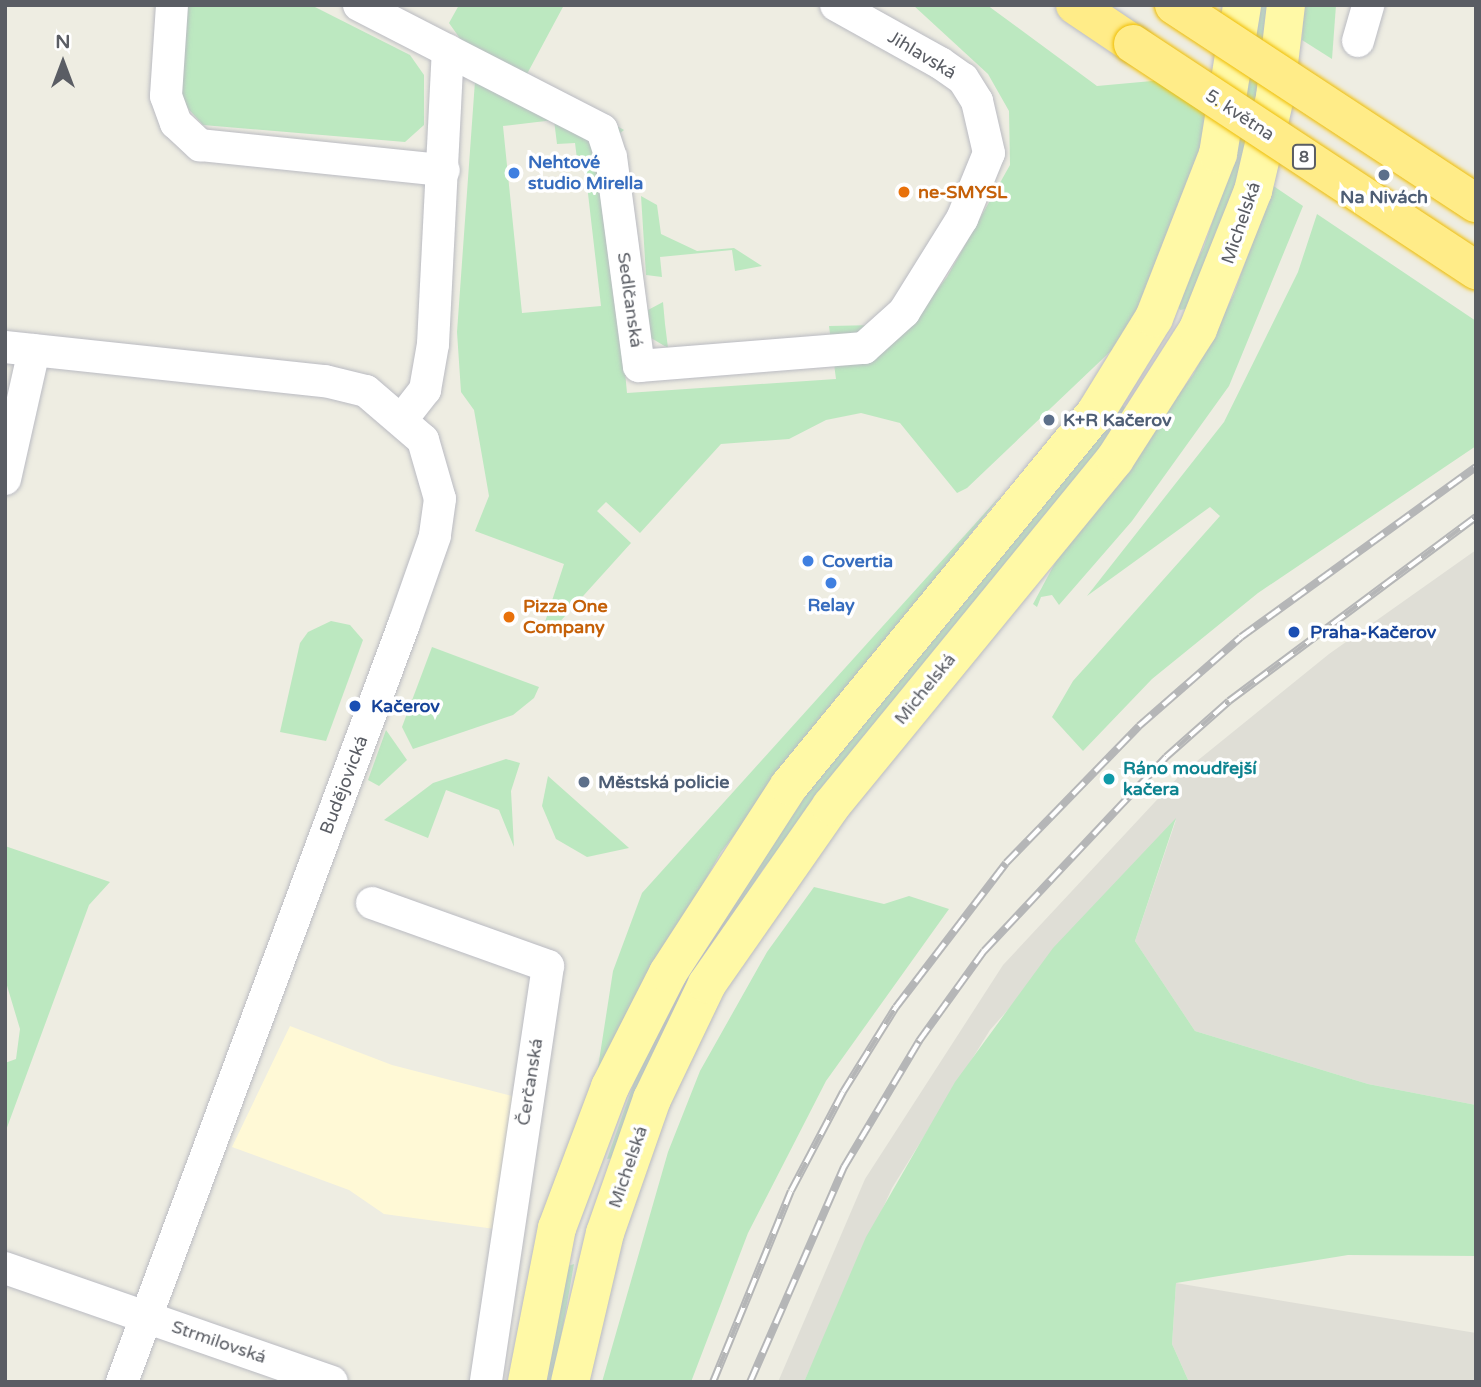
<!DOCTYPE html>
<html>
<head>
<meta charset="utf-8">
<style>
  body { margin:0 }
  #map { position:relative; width:1481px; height:1387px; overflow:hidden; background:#eeede2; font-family:"Varela Round",sans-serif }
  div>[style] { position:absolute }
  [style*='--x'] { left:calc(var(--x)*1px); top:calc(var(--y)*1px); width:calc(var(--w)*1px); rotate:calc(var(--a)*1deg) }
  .commercial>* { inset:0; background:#fff9d6 }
  .industrial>* { inset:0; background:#dfded6 }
  .green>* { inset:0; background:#bce8c0 }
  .roads { filter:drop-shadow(0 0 2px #babbc2) drop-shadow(0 0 2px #babbc2) }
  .minor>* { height:32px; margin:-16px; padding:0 16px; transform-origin:16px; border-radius:16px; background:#fff }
  .major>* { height:38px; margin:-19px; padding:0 19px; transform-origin:19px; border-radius:19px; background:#fff9a6 }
  .highway>* { height:38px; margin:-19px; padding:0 19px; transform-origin:19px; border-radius:19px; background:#ffec88 }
  .rail>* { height:8px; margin-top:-4px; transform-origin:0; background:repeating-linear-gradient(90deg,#fff 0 16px,#b5b6b7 0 32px); box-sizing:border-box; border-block:2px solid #b5b6b7 }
  .bridges { filter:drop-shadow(0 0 2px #f0bd00) drop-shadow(0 0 2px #f0bd00) }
  .highway-bridge>* { height:38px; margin:-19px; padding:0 19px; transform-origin:19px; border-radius:19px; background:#ffec88 }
  .dots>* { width:19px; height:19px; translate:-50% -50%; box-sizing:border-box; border:4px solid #fff; border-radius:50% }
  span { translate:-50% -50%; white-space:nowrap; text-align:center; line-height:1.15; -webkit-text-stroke:7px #fff; paint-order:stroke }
  .shield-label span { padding:2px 5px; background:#fff; border:2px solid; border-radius:5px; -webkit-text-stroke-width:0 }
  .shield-label { font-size:16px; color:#5a5d64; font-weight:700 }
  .street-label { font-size:18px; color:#5a5d64 }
  .shop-label { font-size:18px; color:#366cbe; font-weight:700 }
  .left { translate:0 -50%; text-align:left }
  .food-label { font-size:18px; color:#c56008; font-weight:700 }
  .service-label { font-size:18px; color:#4e5e75; font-weight:700 }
  .transit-label { font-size:18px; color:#164399; font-weight:700 }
  .culture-label { font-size:18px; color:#0d838f; font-weight:700 }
  .frame { position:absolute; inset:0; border:7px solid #5a5d64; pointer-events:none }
  .north { position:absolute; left:28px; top:28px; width:70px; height:70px; -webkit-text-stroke:5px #fff; paint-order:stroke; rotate:0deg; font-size:19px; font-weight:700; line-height:28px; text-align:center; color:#5a5d64 }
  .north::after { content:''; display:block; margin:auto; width:24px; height:32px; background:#5a5d64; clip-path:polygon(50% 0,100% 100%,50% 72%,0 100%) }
</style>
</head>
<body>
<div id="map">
  <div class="commercial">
    <div style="clip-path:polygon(290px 1026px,392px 1065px,516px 1097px,495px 1229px,384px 1214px,349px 1190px,232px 1147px)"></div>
  </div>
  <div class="industrial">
    <div style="clip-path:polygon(1476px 550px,1476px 1105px,1368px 1084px,1195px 1031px,1135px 941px,1176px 820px,990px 1030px,892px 1188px,804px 1382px,778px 1382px,865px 1179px,1003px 965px,1181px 774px,1329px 654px)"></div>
    <div style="clip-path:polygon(1176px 1283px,1476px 1333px,1476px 1382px,1189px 1382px,1172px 1344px)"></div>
  </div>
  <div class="green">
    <div style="clip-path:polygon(187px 5px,311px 5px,410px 55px,424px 75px,424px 125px,405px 142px,203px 125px,183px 103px,181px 88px)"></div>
    <div style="clip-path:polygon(evenodd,459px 5px,564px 5px,527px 74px,624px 130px,604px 146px,627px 393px,836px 379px,829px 326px,878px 325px,919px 313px,947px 277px,1010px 165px,1009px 111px,988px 74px,913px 5px,987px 5px,1097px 86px,1218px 75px,1195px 178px,1134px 320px,1114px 348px,967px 488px,957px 493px,900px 423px,861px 413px,826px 420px,789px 439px,721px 444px,640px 533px,606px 502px,597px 511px,631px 543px,556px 626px,545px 622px,564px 564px,475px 531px,489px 496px,474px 410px,461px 392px,457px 332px,475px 81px,466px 47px,449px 23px,459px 5px,554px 120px,557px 144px,575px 143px,577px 159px,584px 159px,601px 306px,522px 313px,503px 126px,554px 120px)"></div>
    <div style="clip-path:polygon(1257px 5px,1268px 5px,1266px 38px,1244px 168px,1186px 309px,1180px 310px,1176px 303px,1204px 247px,1233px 160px)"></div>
    <div style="clip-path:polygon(1304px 5px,1336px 5px,1332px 59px,1302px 40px)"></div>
    <div style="clip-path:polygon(1272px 185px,1303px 206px,1229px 386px,1132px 521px,1059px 605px,1052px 595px,1041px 597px,1037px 607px,1033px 604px,1063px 548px,1193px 375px,1234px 294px)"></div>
    <div style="clip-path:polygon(641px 196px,657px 205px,661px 234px,697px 251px,734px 248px,762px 266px,735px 271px,732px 250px,660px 257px,662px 277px,646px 275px)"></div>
    <div style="clip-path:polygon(1317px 214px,1476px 321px,1476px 446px,1258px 593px,1152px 679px,1083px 751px,1052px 717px,1073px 681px,1220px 516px,1210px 507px,1087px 596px,1224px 422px,1298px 272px)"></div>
    <div style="clip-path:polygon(663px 302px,665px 324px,668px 348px,651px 338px,648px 310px)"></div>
    <div style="clip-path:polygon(1122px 404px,1127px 411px,1062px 498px,763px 869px,703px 963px,613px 1158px,607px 1159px,646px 1049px,696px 952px,797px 800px)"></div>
    <div style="clip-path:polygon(1002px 494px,721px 852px,597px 1074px,613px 971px,642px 893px)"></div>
    <div style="clip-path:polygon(331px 621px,350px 625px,363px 640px,326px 741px,280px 732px,300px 643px,308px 632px)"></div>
    <div style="clip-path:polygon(432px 647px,539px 687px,534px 698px,513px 715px,413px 749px,402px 727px)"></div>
    <div style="clip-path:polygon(386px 730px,407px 760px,379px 786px,368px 780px)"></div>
    <div style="clip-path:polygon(506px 759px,520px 763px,511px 791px,514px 847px,499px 810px,446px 790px,428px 838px,384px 820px,433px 783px)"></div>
    <div style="clip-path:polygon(548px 776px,629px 848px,587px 857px,556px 839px,542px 806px)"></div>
    <div style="clip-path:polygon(1176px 818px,1135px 941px,1195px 1031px,1368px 1084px,1476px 1105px,1476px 1256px,1348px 1255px,1176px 1283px,1172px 1344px,1189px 1382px,804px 1382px,866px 1237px,955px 1082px,1053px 948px)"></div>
    <div style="clip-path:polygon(5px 846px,110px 882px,89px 905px,5px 1133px,5px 1063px,16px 1059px,20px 1029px,5px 979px)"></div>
    <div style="clip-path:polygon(814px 887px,884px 904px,909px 896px,949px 909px,826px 1081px,748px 1233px,691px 1382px,602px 1382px,668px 1152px,700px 1071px,767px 952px)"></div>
    <div style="clip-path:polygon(574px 1264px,553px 1382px,541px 1382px,568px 1266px)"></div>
  </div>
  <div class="roads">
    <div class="minor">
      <div style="--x:172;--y:5;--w:91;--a:93.8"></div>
      <div style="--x:166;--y:96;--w:29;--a:70"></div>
      <div style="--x:176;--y:123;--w:33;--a:43"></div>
      <div style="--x:200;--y:145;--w:245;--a:5.9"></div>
      <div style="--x:359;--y:5;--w:273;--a:27.2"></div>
      <div style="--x:602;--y:130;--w:28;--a:72"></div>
      <div style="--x:611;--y:157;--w:211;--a:82.4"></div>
      <div style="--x:639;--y:366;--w:226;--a:-4.6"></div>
      <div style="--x:864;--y:348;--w:54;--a:-42"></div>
      <div style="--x:904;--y:312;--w:110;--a:-58.1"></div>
      <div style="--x:962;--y:219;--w:71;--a:-67.8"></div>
      <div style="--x:989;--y:153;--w:53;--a:-103"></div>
      <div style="--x:977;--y:101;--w:26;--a:-122"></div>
      <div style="--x:963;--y:79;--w:28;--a:-145"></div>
      <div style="--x:940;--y:63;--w:119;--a:-150.9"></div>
      <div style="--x:1358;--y:41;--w:37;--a:-74"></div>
      <div style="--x:5;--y:347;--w:322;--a:6.1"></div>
      <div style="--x:325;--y:381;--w:42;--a:13.7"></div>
      <div style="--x:366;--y:391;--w:75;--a:40.7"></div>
      <div style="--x:423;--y:440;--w:61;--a:73.9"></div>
      <div style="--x:440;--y:499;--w:37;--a:98"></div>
      <div style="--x:435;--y:536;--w:93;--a:109.4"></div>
      <div style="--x:404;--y:624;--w:809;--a:110.41"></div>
      <div style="--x:403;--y:418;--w:36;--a:-52"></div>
      <div style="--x:425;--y:390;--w:47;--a:-80.1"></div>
      <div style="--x:433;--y:344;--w:294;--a:-87.1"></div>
      <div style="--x:5;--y:479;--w:132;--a:-77.3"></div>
      <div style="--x:372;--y:903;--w:187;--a:19.7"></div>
      <div style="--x:548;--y:966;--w:421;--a:98.5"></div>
      <div style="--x:5;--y:1268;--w:346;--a:19.2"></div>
    </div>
    <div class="major">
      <div style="--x:527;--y:1382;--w:157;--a:-79"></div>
      <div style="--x:557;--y:1228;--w:151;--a:-69.4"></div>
      <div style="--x:610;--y:1087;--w:128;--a:-63"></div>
      <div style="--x:668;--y:973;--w:223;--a:-57.1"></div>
      <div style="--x:789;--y:786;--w:480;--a:-50.6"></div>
      <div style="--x:1094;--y:415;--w:114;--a:-58.3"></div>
      <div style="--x:1154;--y:318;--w:176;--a:-68.7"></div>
      <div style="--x:1218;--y:154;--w:151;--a:-80.8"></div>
      <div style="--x:570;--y:1382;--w:153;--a:-76.8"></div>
      <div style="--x:605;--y:1233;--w:142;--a:-70.7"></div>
      <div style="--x:652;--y:1099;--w:127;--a:-64.4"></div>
      <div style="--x:707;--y:984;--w:217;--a:-55.1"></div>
      <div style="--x:831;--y:806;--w:448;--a:-50.7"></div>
      <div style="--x:1115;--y:459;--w:154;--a:-57.4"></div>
      <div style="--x:1198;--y:329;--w:149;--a:-68.3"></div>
      <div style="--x:1253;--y:191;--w:97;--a:-76.8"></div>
      <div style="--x:1275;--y:97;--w:93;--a:-83.2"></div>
    </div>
    <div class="highway">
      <div style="--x:1075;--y:5;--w:70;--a:33.9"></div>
    </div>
  </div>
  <div class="rail">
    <div style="--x:713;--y:1382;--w:206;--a:-67.8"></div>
    <div style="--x:791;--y:1191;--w:112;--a:-62.3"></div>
    <div style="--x:843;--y:1092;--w:100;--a:-58.1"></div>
    <div style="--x:896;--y:1007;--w:181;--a:-52.6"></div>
    <div style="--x:1006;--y:863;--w:191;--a:-45.8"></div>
    <div style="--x:1139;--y:726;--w:135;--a:-41.1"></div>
    <div style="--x:1241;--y:637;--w:290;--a:-35.9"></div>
    <div style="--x:750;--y:1382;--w:235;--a:-66.4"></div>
    <div style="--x:844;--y:1167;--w:147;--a:-59.2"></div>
    <div style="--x:919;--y:1041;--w:111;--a:-54.2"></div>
    <div style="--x:984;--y:951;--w:266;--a:-46.8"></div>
    <div style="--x:1166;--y:757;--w:84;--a:-41.6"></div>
    <div style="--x:1229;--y:701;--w:308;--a:-36.7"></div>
  </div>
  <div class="bridges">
    <div class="highway-bridge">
      <div style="--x:1174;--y:5;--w:361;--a:33.3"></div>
      <div style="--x:1133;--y:44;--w:411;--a:33.4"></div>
    </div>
  </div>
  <div class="dots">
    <div style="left:514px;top:173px;background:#3f7fe0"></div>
    <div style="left:1384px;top:175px;background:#5c6f8a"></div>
    <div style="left:904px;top:192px;background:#e8710a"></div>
    <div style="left:1049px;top:420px;background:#5c6f8a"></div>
    <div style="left:808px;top:561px;background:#3f7fe0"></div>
    <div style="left:831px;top:583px;background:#3f7fe0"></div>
    <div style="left:509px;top:617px;background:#e8710a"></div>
    <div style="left:1294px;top:632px;background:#1a4fb4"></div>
    <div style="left:355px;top:706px;background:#1a4fb4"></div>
    <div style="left:1109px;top:779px;background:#0f9aa8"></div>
    <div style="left:584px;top:782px;background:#5c6f8a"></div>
  </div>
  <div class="shield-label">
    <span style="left:1304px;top:157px">8</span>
  </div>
  <div class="street-label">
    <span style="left:922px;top:55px;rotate:31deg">Jihlavská</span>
    <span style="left:1240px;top:115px;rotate:33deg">5. května</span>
    <span style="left:1241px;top:223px;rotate:-71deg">Michelská</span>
    <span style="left:630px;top:300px;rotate:82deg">Sedlčanská</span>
    <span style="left:925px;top:689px;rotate:-51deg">Michelská</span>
    <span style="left:344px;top:785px;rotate:-69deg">Budějovická</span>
    <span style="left:530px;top:1082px;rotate:-81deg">Čerčanská</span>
    <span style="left:628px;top:1167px;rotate:-71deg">Michelská</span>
    <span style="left:219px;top:1342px;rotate:19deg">Strmilovská</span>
  </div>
  <div class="shop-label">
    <span class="left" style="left:528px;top:173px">Nehtové<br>studio Mirella</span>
    <span class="left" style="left:822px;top:561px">Covertia</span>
    <span style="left:831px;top:605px">Relay</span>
  </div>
  <div class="food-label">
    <span class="left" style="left:918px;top:192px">ne-SMYSL</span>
    <span class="left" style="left:523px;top:617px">Pizza One<br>Company</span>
  </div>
  <div class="service-label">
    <span style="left:1384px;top:197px">Na Nivách</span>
    <span class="left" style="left:1063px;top:420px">K+R Kačerov</span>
    <span class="left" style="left:598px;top:782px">Městská policie</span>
  </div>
  <div class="transit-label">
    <span class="left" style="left:1310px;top:632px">Praha-Kačerov</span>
    <span class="left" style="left:371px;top:706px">Kačerov</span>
  </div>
  <div class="culture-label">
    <span class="left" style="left:1123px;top:779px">Ráno moudřejší<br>kačera</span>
  </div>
  <div class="frame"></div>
  <div class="north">N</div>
</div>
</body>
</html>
